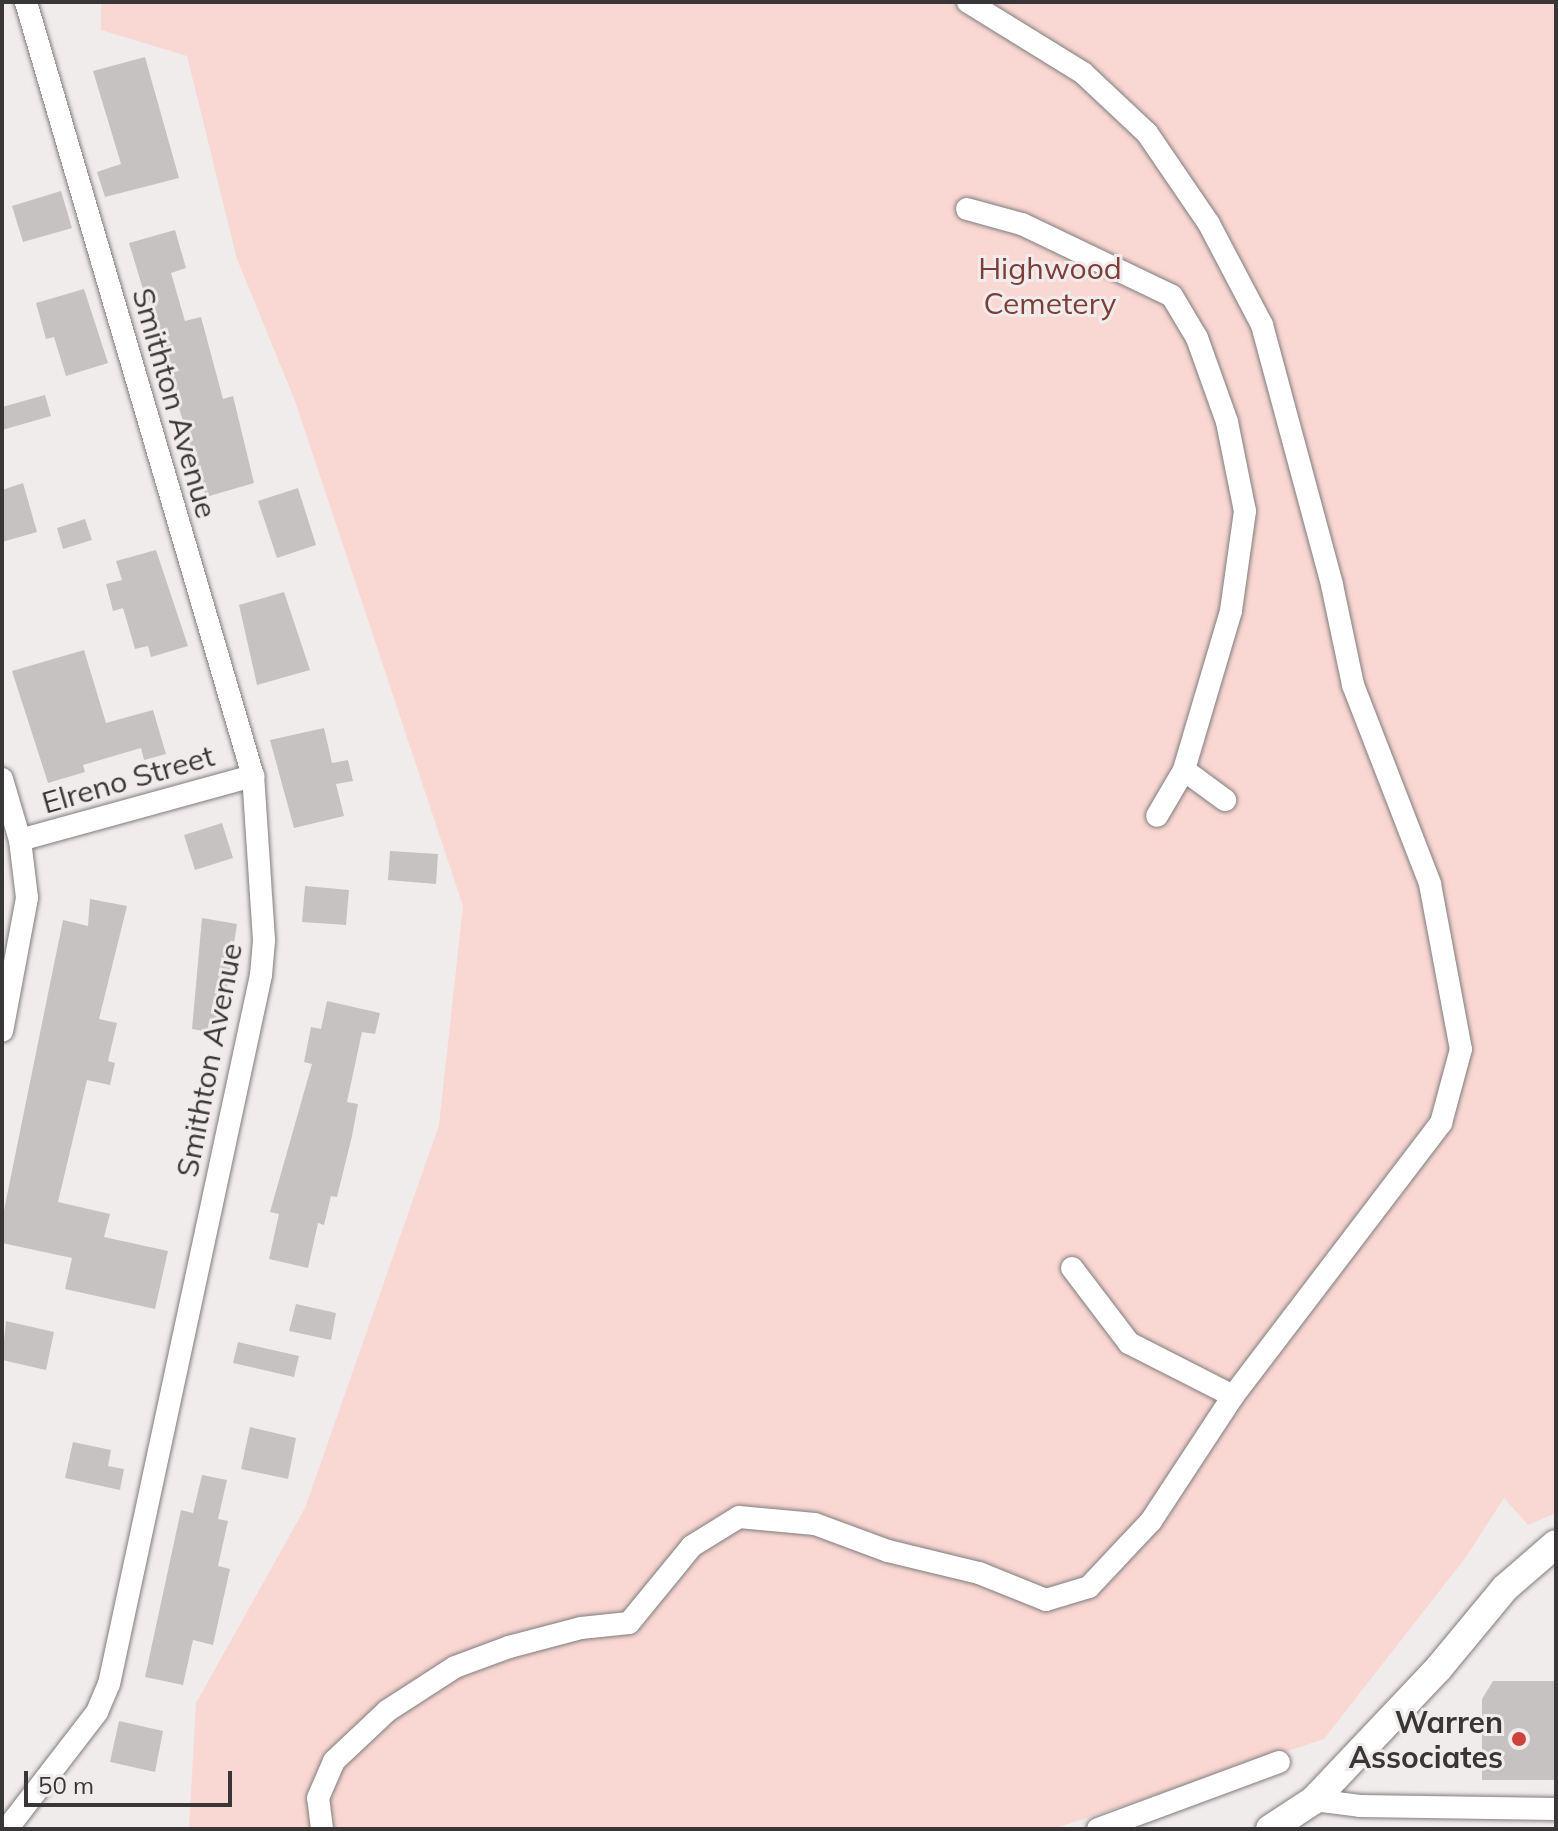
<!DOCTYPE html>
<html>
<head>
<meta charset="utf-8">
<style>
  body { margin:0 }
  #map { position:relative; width:1558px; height:1831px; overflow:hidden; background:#f1ecec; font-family:Mulish,sans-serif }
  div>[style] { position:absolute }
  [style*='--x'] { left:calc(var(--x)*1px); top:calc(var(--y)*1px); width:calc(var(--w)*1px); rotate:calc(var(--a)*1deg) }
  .green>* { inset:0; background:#f9d7d3 }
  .building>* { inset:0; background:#c7c2c2 }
  .roads { filter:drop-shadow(0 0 2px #817d7c) drop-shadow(0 0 2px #817d7c) }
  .minor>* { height:22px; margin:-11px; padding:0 11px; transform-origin:11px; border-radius:11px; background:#fff }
  .tertiary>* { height:28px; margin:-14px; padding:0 14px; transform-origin:14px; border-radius:14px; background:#fff }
  .dots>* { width:22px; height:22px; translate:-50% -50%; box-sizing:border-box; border:4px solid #f1ecec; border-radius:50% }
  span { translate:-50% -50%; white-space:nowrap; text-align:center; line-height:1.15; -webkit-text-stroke:6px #f1ecec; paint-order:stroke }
  .park-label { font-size:30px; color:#7d3e38 }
  .street-label { font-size:30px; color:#383636 }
  .poi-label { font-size:30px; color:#383636; font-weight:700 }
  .right { translate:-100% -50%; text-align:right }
  .frame { position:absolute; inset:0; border:4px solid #383636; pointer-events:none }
  .scale { position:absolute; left:24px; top:1771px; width:208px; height:36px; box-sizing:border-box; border:4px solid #383636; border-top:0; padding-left:10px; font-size:24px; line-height:28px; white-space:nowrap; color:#383636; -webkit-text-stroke:6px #f1ecec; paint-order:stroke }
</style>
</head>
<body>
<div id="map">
  <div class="green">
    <div style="clip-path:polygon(101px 2px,1556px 2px,1556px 1513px,1528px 1525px,1504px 1498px,1466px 1557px,1324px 1739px,1053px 1829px,189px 1829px,196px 1703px,305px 1508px,439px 1125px,463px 906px,295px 401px,237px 259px,187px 56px,101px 30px)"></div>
  </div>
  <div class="building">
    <div style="clip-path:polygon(145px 57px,179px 178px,105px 197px,97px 172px,121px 164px,93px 71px)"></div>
    <div style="clip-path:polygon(61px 191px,72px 228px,23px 242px,12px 206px)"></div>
    <div style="clip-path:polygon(175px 230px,186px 268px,171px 273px,185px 321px,201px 317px,223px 399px,233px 396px,254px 483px,206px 497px,129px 243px)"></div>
    <div style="clip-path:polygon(84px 289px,108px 363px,66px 376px,54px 337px,46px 339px,36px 303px)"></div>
    <div style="clip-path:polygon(45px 395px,51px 416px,2px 430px,2px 407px)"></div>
    <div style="clip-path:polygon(23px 483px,37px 532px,2px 542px,2px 490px)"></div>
    <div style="clip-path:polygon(298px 488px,316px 545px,277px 558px,258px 501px)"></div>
    <div style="clip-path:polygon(85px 519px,92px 540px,63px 549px,57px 528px)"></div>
    <div style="clip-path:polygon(156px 550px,188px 646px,151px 657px,148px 646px,135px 649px,123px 608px,113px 611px,106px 584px,122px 580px,116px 561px)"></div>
    <div style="clip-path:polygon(284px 592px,310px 670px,257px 685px,239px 605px)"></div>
    <div style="clip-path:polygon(84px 650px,106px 723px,153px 710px,166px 754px,144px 760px,141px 748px,83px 765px,85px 772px,48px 783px,12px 671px)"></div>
    <div style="clip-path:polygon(324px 728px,332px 763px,348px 760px,353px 781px,336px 784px,344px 816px,294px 828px,270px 740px)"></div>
    <div style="clip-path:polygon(222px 823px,233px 858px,195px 870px,184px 835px)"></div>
    <div style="clip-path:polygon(390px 851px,438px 854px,436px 884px,388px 880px)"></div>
    <div style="clip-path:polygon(305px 886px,349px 890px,346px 925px,302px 922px)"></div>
    <div style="clip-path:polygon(90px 899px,127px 906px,99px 1019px,117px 1023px,108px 1061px,115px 1063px,110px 1085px,87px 1080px,58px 1202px,110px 1214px,104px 1237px,168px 1251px,155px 1309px,65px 1289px,72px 1258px,2px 1243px,2px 1220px,63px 920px,88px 926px)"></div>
    <div style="clip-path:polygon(202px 918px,237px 924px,220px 1034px,192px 1029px)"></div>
    <div style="clip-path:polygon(327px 1001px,380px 1013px,375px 1034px,362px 1032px,347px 1102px,358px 1104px,352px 1136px,337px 1197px,331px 1196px,324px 1225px,318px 1223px,308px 1268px,269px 1259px,279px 1214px,270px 1212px,312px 1064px,304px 1062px,311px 1027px,321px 1029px)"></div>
    <div style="clip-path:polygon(296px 1304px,336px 1313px,331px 1340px,289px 1331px)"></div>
    <div style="clip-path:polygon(6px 1321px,54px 1332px,46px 1370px,2px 1360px)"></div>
    <div style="clip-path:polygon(238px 1342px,299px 1356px,294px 1377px,233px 1363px)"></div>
    <div style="clip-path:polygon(250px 1427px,296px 1438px,288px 1479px,241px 1469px)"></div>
    <div style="clip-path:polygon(73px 1442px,111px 1450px,108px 1466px,124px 1469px,120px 1490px,65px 1478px)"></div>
    <div style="clip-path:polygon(202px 1475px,227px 1480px,218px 1519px,228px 1521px,218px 1566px,230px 1569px,213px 1645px,193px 1640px,183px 1685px,145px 1677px,181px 1510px,193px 1513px)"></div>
    <div style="clip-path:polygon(1493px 1681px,1556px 1681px,1556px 1780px,1482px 1780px,1482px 1699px)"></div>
    <div style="clip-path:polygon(119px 1721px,163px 1731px,155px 1772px,110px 1762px)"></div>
  </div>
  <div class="roads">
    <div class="minor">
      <div style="--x:968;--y:2;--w:135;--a:31.7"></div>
      <div style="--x:1083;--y:73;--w:88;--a:43.2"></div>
      <div style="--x:1147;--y:133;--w:110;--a:55.7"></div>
      <div style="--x:1209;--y:224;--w:114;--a:62.3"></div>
      <div style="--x:1262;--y:325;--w:269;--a:74.9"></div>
      <div style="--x:1332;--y:585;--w:102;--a:78.1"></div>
      <div style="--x:1353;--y:685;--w:213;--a:68.8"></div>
      <div style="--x:1430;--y:884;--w:168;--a:79.4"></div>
      <div style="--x:1461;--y:1049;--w:77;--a:105.1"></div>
      <div style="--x:1441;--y:1123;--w:343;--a:127.3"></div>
      <div style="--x:1233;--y:1396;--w:117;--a:-153"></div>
      <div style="--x:1129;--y:1343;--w:94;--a:-127.2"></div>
      <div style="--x:967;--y:209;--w:57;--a:15.3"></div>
      <div style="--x:1022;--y:224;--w:166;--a:25.6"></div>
      <div style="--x:1172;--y:296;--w:49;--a:59.2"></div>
      <div style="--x:1197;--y:338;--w:89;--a:70.3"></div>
      <div style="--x:1227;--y:422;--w:91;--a:78.6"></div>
      <div style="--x:1245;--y:511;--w:101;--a:98"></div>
      <div style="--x:1231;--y:611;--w:166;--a:106.5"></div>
      <div style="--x:1184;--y:770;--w:53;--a:120.4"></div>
      <div style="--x:1184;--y:770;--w:51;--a:36.2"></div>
      <div style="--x:2;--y:779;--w:64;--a:73.6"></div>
      <div style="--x:20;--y:840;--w:58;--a:83.1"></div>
      <div style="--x:27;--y:898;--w:135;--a:100.6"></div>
      <div style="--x:20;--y:840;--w:242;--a:-15.4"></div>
      <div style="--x:1314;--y:1800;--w:46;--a:7.4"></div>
      <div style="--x:1360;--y:1806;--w:196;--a:0.9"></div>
      <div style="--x:7;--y:1829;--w:148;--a:-52.4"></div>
      <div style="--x:97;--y:1712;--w:30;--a:-67"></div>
      <div style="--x:109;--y:1684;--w:725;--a:-77.9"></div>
      <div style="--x:261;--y:975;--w:35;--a:-85"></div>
      <div style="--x:264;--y:940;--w:164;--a:-93.8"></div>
      <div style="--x:253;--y:776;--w:807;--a:-106.35"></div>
      <div style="--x:322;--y:1829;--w:31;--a:-97"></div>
      <div style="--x:318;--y:1798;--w:40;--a:-66.6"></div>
      <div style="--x:334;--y:1761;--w:73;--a:-43.3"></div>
      <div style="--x:387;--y:1711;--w:81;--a:-32.9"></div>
      <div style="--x:455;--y:1667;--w:58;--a:-20.3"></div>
      <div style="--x:509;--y:1647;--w:74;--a:-14.8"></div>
      <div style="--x:581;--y:1628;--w:48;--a:-5.9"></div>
      <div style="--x:629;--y:1623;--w:99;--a:-50.7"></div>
      <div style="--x:692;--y:1546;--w:55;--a:-31.7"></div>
      <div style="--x:739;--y:1517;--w:76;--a:5.3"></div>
      <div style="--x:815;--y:1524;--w:78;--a:20.3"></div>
      <div style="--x:888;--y:1551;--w:94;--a:13.6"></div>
      <div style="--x:979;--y:1573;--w:72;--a:21.9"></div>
      <div style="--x:1046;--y:1600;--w:45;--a:-16.8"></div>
      <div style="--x:1089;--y:1587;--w:91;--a:-46.8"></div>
      <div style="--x:1151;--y:1521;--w:149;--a:-56.7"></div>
      <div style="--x:1098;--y:1829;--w:193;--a:-20.3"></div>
    </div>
    <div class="tertiary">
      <div style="--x:1270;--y:1829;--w:53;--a:-33.4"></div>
      <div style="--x:1314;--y:1800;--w:180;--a:-46.6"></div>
      <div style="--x:1438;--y:1669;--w:105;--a:-50.4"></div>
      <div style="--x:1505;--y:1588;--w:67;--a:-40.8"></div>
    </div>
  </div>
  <div class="dots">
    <div style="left:1519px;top:1739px;background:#cf413b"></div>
  </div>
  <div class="park-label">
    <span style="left:1050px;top:285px">Highwood<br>Cemetery</span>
  </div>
  <div class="street-label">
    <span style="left:175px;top:403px;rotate:74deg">Smithton Avenue</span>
    <span style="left:128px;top:779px;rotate:-16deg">Elreno Street</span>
    <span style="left:209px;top:1060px;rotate:-79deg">Smithton Avenue</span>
  </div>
  <div class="poi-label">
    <span class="right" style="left:1503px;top:1739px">Warren<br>Associates</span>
  </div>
  <div class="frame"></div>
  <div class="scale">50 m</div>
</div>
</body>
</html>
